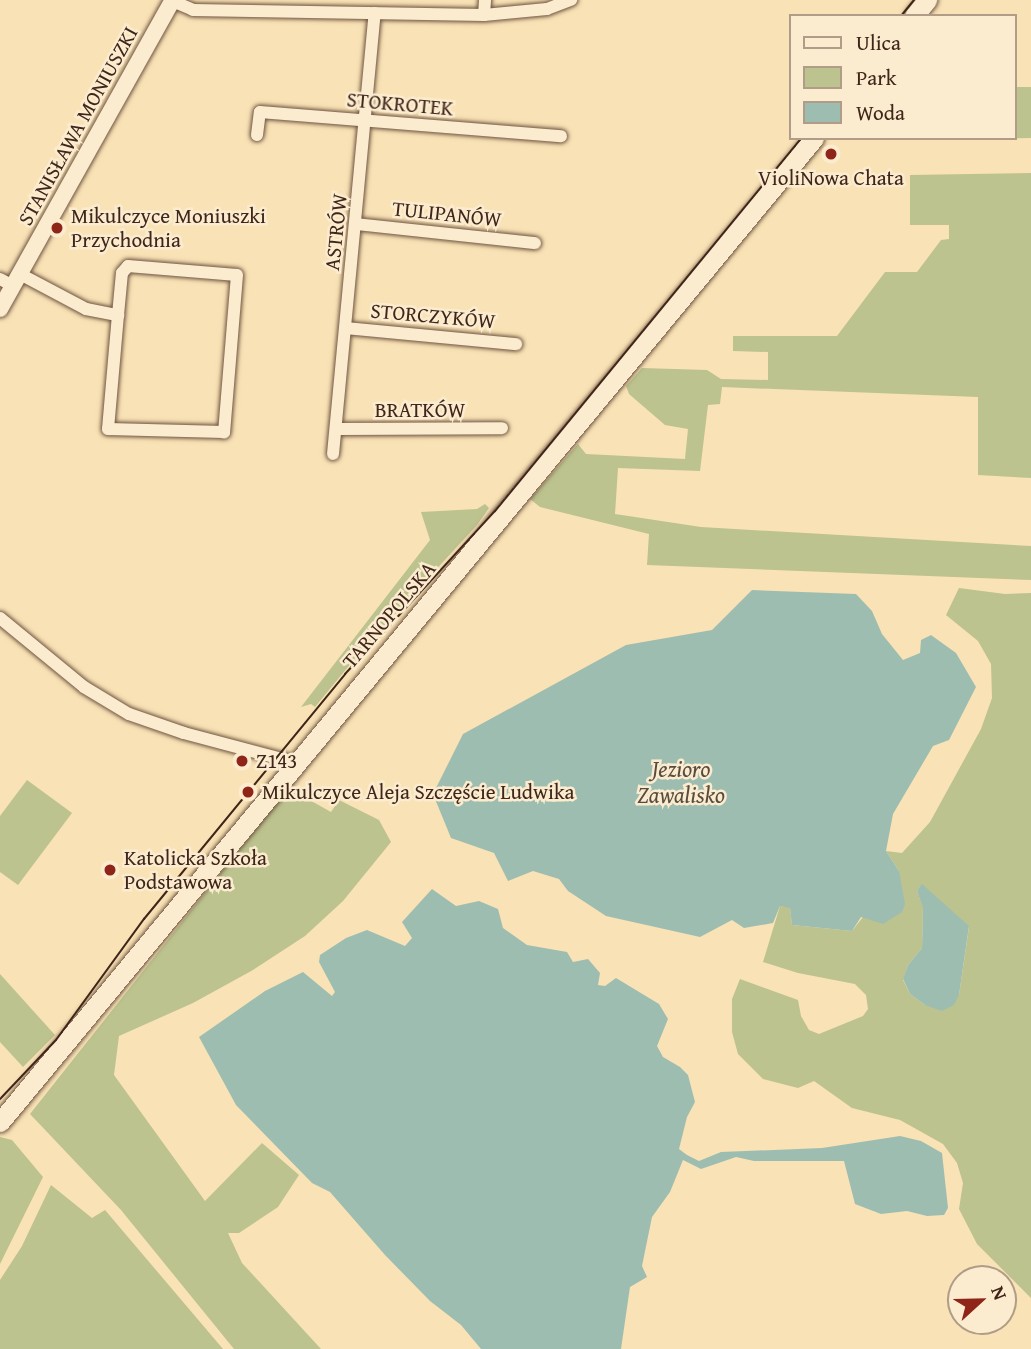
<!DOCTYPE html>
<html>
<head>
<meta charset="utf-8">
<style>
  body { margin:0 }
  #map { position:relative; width:1031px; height:1349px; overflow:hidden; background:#f9e2b5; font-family:"Gentium Book Plus",serif }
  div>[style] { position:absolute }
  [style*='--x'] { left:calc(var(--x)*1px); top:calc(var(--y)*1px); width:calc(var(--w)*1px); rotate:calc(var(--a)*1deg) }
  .green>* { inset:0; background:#bcc38e }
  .water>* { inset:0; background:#9ebdb1 }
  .roads { filter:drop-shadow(0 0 2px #6e5441) drop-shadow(0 0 2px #6e5441) }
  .minor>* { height:12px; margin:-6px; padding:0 6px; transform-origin:6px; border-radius:6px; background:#fbeccf }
  .tertiary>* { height:16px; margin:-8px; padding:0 8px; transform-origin:8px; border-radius:8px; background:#fbeccf }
  .secondary>* { height:19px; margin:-9.5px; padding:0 9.5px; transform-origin:9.5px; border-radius:9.5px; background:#fbeccf }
  .tram>* { height:2px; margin:-1px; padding:0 1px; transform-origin:1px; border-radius:1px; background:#40251a }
  .dots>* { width:19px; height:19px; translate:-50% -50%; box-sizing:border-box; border:4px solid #fbeccf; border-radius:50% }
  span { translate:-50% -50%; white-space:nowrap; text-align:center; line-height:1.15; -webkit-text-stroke:5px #fbeccf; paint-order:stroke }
  .street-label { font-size:21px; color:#40251a }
  .poi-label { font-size:21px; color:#40251a }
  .left { translate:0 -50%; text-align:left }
  .water-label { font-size:23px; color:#584b40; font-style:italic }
  .legend { position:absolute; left:789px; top:14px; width:228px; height:126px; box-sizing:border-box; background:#fbeccf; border:2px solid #b09c87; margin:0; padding:9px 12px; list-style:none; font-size:21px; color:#40251a }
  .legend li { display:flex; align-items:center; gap:14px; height:35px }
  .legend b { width:35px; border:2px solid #b09c87 }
  .north { position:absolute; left:947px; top:1265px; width:70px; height:70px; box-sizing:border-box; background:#fbeccf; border:2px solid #b09c87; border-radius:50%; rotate:68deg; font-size:19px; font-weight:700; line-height:28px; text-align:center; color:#40251a }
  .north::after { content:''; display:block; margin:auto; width:24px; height:32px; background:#8f2418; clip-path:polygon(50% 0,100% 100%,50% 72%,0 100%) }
</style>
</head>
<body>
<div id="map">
  <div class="green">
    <div style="clip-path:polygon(1015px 87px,1031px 87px,1031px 138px,913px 140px,1015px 138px)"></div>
    <div style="clip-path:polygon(1031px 173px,1031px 478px,978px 475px,978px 397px,722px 387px,720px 404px,708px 405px,700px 471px,618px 468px,615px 514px,701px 527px,1031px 546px,1031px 580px,647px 565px,649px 534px,540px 507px,530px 499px,578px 444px,586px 454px,685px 459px,688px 429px,665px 425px,629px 394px,626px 386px,642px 368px,707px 370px,721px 379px,768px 380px,768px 352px,733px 351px,733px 336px,837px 336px,885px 272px,917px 272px,941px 240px,949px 239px,949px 225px,910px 225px,910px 175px)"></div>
    <div style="clip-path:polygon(485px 504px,489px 508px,477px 525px,362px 650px,315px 707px,311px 704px,301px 707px,430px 540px,421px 512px,477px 509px)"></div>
    <div style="clip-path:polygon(evenodd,959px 588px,1005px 594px,1031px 593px,1031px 1298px,977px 1244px,959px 1209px,963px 1183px,957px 1163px,943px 1144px,900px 1120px,852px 1108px,814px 1081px,798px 1088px,763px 1079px,738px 1054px,732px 1032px,732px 999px,740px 979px,798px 1000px,801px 1016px,809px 1030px,819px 1034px,863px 1016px,868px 1009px,866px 995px,855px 984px,798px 973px,763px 962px,780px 906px,790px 907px,792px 925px,852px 931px,899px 871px,886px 851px,902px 853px,930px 822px,981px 729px,992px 698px,991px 664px,978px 641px,946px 615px,959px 588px,922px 885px,969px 927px,959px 995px,925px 1005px,910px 994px,903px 980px,908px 965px,922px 948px,923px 907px,917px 891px,922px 885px)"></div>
    <div style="clip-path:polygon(27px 780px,72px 813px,18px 885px,0 872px,0 816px)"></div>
    <div style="clip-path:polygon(288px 788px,331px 812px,339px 800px,379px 820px,391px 842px,343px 901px,305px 936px,253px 970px,193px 1003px,119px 1036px,114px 1075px,205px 1201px,262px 1143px,299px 1175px,278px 1207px,239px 1233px,228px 1233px,242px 1263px,321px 1349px,234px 1349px,121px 1210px,30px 1114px)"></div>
    <div style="clip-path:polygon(0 974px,55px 1035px,23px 1067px,0 1042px)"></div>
    <div style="clip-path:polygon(0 1137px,12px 1140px,43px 1177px,0 1264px)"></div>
    <div style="clip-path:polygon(51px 1185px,92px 1218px,105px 1210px,223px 1349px,0 1349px,0 1280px,22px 1246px)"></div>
  </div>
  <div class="water">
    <div style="clip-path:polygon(752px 590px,856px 594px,872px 611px,882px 634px,903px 660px,920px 653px,921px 640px,931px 635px,956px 653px,976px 687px,949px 740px,933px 746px,893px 814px,886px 851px,899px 871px,905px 904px,902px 912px,883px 924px,861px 917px,852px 931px,792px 925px,790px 908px,780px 906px,773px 923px,744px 928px,732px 920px,700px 937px,606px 916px,568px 891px,559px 879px,533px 871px,508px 881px,494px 853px,451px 838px,433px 794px,463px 734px,626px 645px,712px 630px)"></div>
    <div style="clip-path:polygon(922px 884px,969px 926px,959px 995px,954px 1005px,942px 1011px,925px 1005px,910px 994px,903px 979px,908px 965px,922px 948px,923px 908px,917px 891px)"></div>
    <div style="clip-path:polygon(432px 889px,456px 906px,479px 901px,498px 909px,503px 928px,527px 945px,567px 952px,573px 962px,588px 959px,600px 973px,598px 985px,605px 986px,616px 978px,659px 1004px,668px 1019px,657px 1046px,663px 1057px,680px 1067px,688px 1075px,695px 1102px,687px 1117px,679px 1149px,687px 1155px,699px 1161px,721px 1152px,822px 1148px,900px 1136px,921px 1141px,942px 1153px,948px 1208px,944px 1215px,927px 1216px,907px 1211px,881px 1214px,855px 1204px,844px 1161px,754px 1161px,736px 1157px,701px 1169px,683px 1160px,670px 1192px,652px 1217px,642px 1266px,647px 1277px,630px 1287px,621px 1349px,481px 1349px,461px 1325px,430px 1301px,385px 1255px,330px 1192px,312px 1183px,236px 1105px,199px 1037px,265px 991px,303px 972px,332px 996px,335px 992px,319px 962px,320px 955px,346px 938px,367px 930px,405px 946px,412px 938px,402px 922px)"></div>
  </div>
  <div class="roads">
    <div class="minor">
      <div style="--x:170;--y:0;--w:25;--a:23"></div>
      <div style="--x:193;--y:10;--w:291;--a:1"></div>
      <div style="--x:484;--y:15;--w:63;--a:-5.4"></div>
      <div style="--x:547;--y:9;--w:26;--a:-21"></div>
      <div style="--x:484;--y:15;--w:15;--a:-86"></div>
      <div style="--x:257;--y:135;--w:23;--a:-83"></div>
      <div style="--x:260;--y:112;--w:302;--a:4.6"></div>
      <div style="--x:356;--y:224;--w:180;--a:6.1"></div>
      <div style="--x:20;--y:274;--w:75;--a:27.9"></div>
      <div style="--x:86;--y:309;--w:33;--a:11"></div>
      <div style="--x:118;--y:315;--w:42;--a:-84.6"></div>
      <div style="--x:122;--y:273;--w:9;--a:-49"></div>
      <div style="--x:128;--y:266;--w:109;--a:4.7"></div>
      <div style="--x:237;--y:275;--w:158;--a:94.7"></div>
      <div style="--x:224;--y:432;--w:116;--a:-178.5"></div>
      <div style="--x:108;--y:429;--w:114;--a:-85"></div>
      <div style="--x:0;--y:279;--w:15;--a:28"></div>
      <div style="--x:346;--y:328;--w:171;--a:5.4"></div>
      <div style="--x:337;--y:429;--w:165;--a:-0.3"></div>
      <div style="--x:333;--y:454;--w:443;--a:-84.6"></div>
      <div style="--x:0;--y:618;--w:109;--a:39.4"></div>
      <div style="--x:84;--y:687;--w:52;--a:31"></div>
      <div style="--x:129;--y:714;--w:58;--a:19.1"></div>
      <div style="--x:184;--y:733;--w:117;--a:14.9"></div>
    </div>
    <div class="tertiary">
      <div style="--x:0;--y:309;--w:354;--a:-60.8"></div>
    </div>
    <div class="secondary">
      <div style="--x:914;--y:16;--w:21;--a:-51"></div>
      <div style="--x:0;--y:1122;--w:1277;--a:-50.4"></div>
    </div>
  </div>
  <div class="tram">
    <div style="--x:901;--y:16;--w:21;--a:-51"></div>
    <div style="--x:0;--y:1099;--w:81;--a:-46.5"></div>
    <div style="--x:56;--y:1040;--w:150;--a:-54"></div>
    <div style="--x:144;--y:919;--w:317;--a:-50.6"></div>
    <div style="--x:345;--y:674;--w:222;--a:-47.4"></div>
    <div style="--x:495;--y:511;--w:482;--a:-50.6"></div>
  </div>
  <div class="dots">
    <div style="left:831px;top:154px;background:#8f2418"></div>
    <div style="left:57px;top:228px;background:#8f2418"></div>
    <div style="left:242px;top:761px;background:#8f2418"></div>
    <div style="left:248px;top:792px;background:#8f2418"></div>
    <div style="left:110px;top:870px;background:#8f2418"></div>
  </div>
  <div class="street-label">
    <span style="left:400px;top:104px;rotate:5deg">STOKROTEK</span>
    <span style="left:78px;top:126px;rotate:-61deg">STANISŁAWA MONIUSZKI</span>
    <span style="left:447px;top:214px;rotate:6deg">TULIPANÓW</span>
    <span style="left:336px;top:232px;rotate:-84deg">ASTRÓW</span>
    <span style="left:433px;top:316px;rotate:5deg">STORCZYKÓW</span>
    <span style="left:420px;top:410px">BRATKÓW</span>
    <span style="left:389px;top:615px;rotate:-50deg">TARNOPOLSKA</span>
  </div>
  <div class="poi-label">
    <span style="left:831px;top:178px">VioliNowa Chata</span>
    <span class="left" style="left:71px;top:228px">Mikulczyce Moniuszki<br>Przychodnia</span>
    <span class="left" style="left:256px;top:761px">Z143</span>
    <span class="left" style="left:262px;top:792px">Mikulczyce Aleja Szczęście Ludwika</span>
    <span class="left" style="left:124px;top:870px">Katolicka Szkoła<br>Podstawowa</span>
  </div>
  <div class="water-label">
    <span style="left:681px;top:782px">Jezioro<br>Zawalisko</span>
  </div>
  <ul class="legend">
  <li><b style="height:9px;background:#fbeccf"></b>Ulica</li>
  <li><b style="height:19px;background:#bcc38e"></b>Park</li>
  <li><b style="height:19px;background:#9ebdb1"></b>Woda</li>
  </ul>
  <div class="north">N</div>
</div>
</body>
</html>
